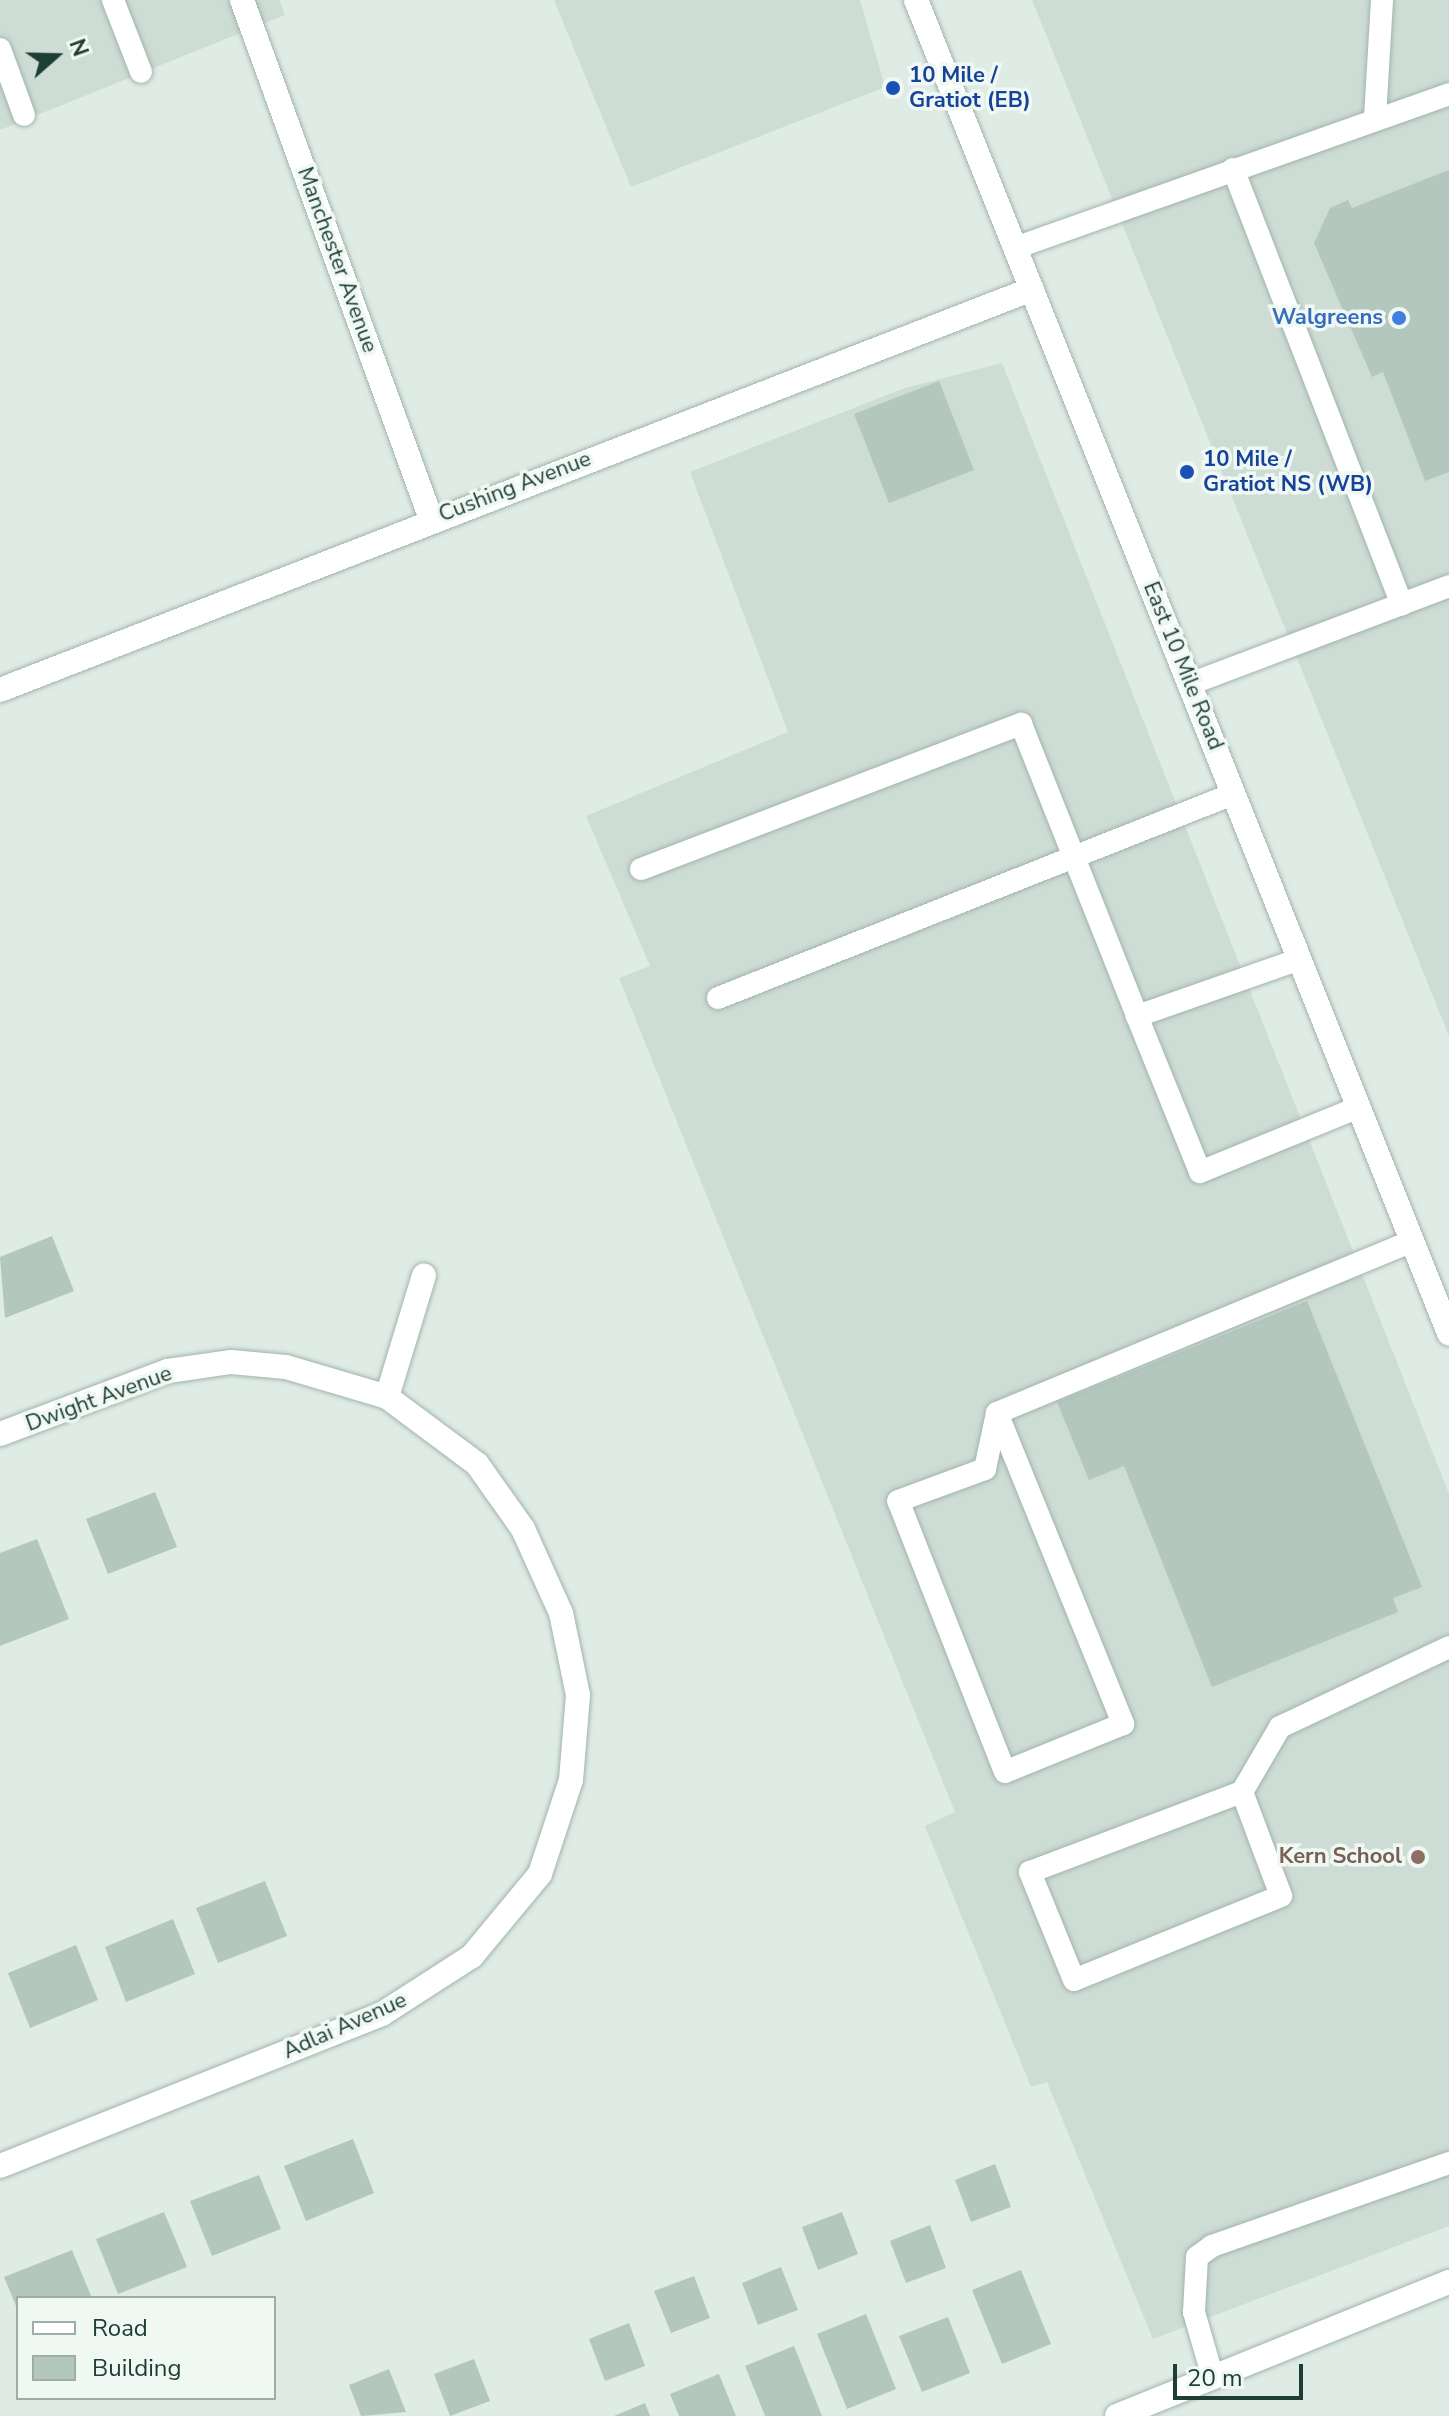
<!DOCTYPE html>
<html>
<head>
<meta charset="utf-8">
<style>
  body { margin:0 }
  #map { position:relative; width:1449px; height:2416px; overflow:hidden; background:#dfece5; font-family:"Nunito Sans",sans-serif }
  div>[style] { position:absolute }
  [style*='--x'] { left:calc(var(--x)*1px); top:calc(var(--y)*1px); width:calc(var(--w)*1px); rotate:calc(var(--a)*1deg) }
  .built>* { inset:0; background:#cddcd4 }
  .building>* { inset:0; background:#b4c7be }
  .roads { filter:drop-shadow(0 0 2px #a1b4ac) drop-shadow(0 0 2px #a1b4ac) }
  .lane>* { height:22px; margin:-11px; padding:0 11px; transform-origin:11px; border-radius:11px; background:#fff }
  .street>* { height:24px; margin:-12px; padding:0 12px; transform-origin:12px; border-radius:12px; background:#fff }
  .secondary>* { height:24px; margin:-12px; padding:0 12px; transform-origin:12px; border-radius:12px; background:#fff }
  .dots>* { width:22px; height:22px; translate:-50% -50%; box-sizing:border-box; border:4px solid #f0f8f3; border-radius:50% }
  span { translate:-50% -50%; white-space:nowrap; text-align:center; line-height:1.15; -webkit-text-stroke:7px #f0f8f3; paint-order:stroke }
  .transit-label { font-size:22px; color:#164399; font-weight:700 }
  .left { translate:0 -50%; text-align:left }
  .street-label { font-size:22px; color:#1e3e33 }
  .shop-label { font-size:22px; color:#366cbe; font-weight:700 }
  .right { translate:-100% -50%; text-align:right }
  .education-label { font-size:22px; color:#785e54; font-weight:700 }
  .legend { position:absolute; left:16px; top:2296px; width:260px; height:104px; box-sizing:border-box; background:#f0f8f3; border:2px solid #9caea6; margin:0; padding:10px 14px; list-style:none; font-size:24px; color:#1e3e33 }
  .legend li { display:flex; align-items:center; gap:16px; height:40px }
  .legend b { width:40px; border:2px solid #9caea6 }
  .north { position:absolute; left:16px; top:16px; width:80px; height:80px; -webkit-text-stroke:6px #f0f8f3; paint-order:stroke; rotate:70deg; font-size:22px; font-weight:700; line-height:32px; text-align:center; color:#1e3e33 }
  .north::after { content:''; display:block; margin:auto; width:28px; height:36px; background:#1e3e33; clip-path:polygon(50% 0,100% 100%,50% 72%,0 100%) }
  .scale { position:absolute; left:1173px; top:2364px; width:130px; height:36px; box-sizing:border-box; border:4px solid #1e3e33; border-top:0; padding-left:10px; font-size:24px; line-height:28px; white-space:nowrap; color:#1e3e33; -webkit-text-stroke:6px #f0f8f3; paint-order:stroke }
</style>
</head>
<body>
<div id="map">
  <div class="built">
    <div style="clip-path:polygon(0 0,279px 0,285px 15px,0 130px)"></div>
    <div style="clip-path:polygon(554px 0,860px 0,885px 87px,631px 187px)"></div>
    <div style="clip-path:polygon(1032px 0,1449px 0,1449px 1036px)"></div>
    <div style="clip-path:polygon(1002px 363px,1449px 1494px,1449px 2226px,1153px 2339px,1047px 2082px,1031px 2087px,925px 1826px,955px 1812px,619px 978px,650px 966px,586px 816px,788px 732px,690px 472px,905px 388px)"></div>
  </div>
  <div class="building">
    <div style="clip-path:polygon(1449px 170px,1449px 472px,1425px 481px,1383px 372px,1372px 377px,1314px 243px,1330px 208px,1348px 200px,1352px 208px)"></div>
    <div style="clip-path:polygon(939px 381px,974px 470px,889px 503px,854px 414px)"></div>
    <div style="clip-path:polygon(52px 1236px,74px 1291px,5px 1318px,0 1257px)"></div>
    <div style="clip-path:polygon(1307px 1301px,1422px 1587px,1393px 1598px,1398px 1612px,1212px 1687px,1124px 1466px,1089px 1480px,1057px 1402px)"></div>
    <div style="clip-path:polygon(155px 1492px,177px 1547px,108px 1574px,86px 1519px)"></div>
    <div style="clip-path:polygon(37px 1539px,69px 1619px,0 1646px,0 1553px)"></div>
    <div style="clip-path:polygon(265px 1881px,287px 1936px,218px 1963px,196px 1908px)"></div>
    <div style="clip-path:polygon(173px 1919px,195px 1974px,126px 2002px,105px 1947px)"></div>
    <div style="clip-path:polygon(76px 1945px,98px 2000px,30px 2028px,8px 1973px)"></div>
    <div style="clip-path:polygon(353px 2139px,374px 2193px,306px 2221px,284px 2166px)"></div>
    <div style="clip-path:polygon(995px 2164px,1011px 2207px,971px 2222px,955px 2180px)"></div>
    <div style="clip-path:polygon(259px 2175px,281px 2229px,212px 2256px,190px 2201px)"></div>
    <div style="clip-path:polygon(164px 2212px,187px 2267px,118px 2294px,96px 2239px)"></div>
    <div style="clip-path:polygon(842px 2212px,858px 2254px,818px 2270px,802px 2227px)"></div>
    <div style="clip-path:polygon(930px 2225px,946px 2268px,906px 2283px,890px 2241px)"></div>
    <div style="clip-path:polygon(72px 2250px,92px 2298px,18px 2298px,18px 2311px,4px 2277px)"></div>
    <div style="clip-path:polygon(781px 2267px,798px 2310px,758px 2325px,742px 2283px)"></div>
    <div style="clip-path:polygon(1021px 2270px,1051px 2344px,1002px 2364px,972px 2290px)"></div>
    <div style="clip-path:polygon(694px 2276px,710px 2318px,671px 2333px,654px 2291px)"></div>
    <div style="clip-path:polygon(866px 2314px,896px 2389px,847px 2409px,817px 2334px)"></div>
    <div style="clip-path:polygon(948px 2317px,970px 2373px,922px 2392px,899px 2336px)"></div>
    <div style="clip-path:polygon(629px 2323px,645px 2366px,605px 2381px,589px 2339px)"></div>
    <div style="clip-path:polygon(794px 2346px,822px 2416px,765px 2416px,745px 2366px)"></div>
    <div style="clip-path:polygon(474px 2359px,490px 2401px,450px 2416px,434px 2374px)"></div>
    <div style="clip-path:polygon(389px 2369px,406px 2412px,361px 2416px,349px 2385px)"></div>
    <div style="clip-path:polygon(719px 2374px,736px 2416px,679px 2416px,670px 2394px)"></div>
    <div style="clip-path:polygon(645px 2403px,650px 2416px,614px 2416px)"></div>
  </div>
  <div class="roads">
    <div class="lane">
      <div style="--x:113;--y:0;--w:77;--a:68.7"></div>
      <div style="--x:0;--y:49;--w:70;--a:70"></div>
      <div style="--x:1375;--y:118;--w:118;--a:-86.6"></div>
      <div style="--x:1233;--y:169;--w:467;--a:68.8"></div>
      <div style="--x:1015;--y:248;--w:461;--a:-19.5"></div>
      <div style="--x:1190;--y:684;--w:277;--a:-20.7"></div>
      <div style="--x:641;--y:869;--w:407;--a:-20.9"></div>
      <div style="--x:1021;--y:724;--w:314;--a:68.3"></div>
      <div style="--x:1300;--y:959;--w:173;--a:160.7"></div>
      <div style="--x:1137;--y:1016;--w:168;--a:68"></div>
      <div style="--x:1200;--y:1172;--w:172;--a:-22.2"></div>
      <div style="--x:718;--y:998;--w:554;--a:-21.61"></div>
      <div style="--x:997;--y:1413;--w:336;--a:67.9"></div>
      <div style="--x:1123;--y:1724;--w:127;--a:157.9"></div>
      <div style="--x:1005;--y:1772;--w:291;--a:-111.5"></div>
      <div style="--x:898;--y:1501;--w:93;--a:-20.2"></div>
      <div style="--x:985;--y:1469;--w:57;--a:-77.9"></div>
      <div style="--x:997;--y:1413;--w:449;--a:-22.5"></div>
      <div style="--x:1242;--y:1792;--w:111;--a:69.4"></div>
      <div style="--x:1281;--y:1896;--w:223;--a:157.9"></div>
      <div style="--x:1074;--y:1980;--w:117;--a:-112.2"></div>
      <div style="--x:1030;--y:1872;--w:227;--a:-20.7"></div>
      <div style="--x:1242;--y:1792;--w:75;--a:-59.7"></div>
      <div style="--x:1280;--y:1727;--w:187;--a:-25.3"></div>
      <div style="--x:1213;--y:2378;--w:69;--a:-106.1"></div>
      <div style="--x:1194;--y:2312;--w:55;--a:-86.9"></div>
      <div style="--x:1197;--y:2257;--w:19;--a:-36"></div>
      <div style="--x:1212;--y:2246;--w:251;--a:-19.3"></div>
    </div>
    <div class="street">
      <div style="--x:242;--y:0;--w:552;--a:69.99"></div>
      <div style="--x:0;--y:690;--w:1107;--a:-21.23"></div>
      <div style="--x:387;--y:1397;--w:127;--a:-73.1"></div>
      <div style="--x:0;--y:1434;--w:179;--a:-20.6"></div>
      <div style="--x:168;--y:1371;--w:64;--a:-8.1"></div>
      <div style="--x:231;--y:1362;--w:55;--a:5.2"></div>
      <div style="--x:286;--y:1367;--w:105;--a:16.5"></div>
      <div style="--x:387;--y:1397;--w:112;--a:36.7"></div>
      <div style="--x:477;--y:1464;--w:80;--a:54.7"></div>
      <div style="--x:523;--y:1529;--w:92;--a:65.7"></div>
      <div style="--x:561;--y:1613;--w:84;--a:78.3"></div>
      <div style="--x:578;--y:1695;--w:85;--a:94.7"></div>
      <div style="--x:571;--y:1780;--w:99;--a:108.3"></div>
      <div style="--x:540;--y:1874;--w:107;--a:129.7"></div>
      <div style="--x:472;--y:1956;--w:107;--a:147.2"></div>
      <div style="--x:382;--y:2014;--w:411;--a:158.3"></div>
      <div style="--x:1117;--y:2416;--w:358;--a:-22"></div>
    </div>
    <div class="secondary">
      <div style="--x:916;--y:0;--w:1436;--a:68.21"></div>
    </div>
  </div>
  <div class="dots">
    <div style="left:893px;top:88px;background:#1a4fb4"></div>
    <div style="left:1399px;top:318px;background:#3f7fe0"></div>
    <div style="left:1187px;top:472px;background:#1a4fb4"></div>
    <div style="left:1418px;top:1857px;background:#8d6e63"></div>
  </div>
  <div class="transit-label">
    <span class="left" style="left:909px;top:88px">10 Mile /<br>Gratiot (EB)</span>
    <span class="left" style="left:1203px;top:472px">10 Mile /<br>Gratiot NS (WB)</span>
  </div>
  <div class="street-label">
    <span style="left:337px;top:260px;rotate:70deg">Manchester Avenue</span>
    <span style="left:515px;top:487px;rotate:-21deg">Cushing Avenue</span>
    <span style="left:1183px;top:666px;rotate:68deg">East 10 Mile Road</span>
    <span style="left:99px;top:1399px;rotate:-20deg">Dwight Avenue</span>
    <span style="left:345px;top:2026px;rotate:-24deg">Adlai Avenue</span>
  </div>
  <div class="shop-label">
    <span class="right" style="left:1383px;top:318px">Walgreens</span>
  </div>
  <div class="education-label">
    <span class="right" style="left:1402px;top:1857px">Kern School</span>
  </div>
  <ul class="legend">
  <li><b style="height:10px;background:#fff"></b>Road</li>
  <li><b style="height:22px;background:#b4c7be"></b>Building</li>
  </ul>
  <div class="north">N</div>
  <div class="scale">20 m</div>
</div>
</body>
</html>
